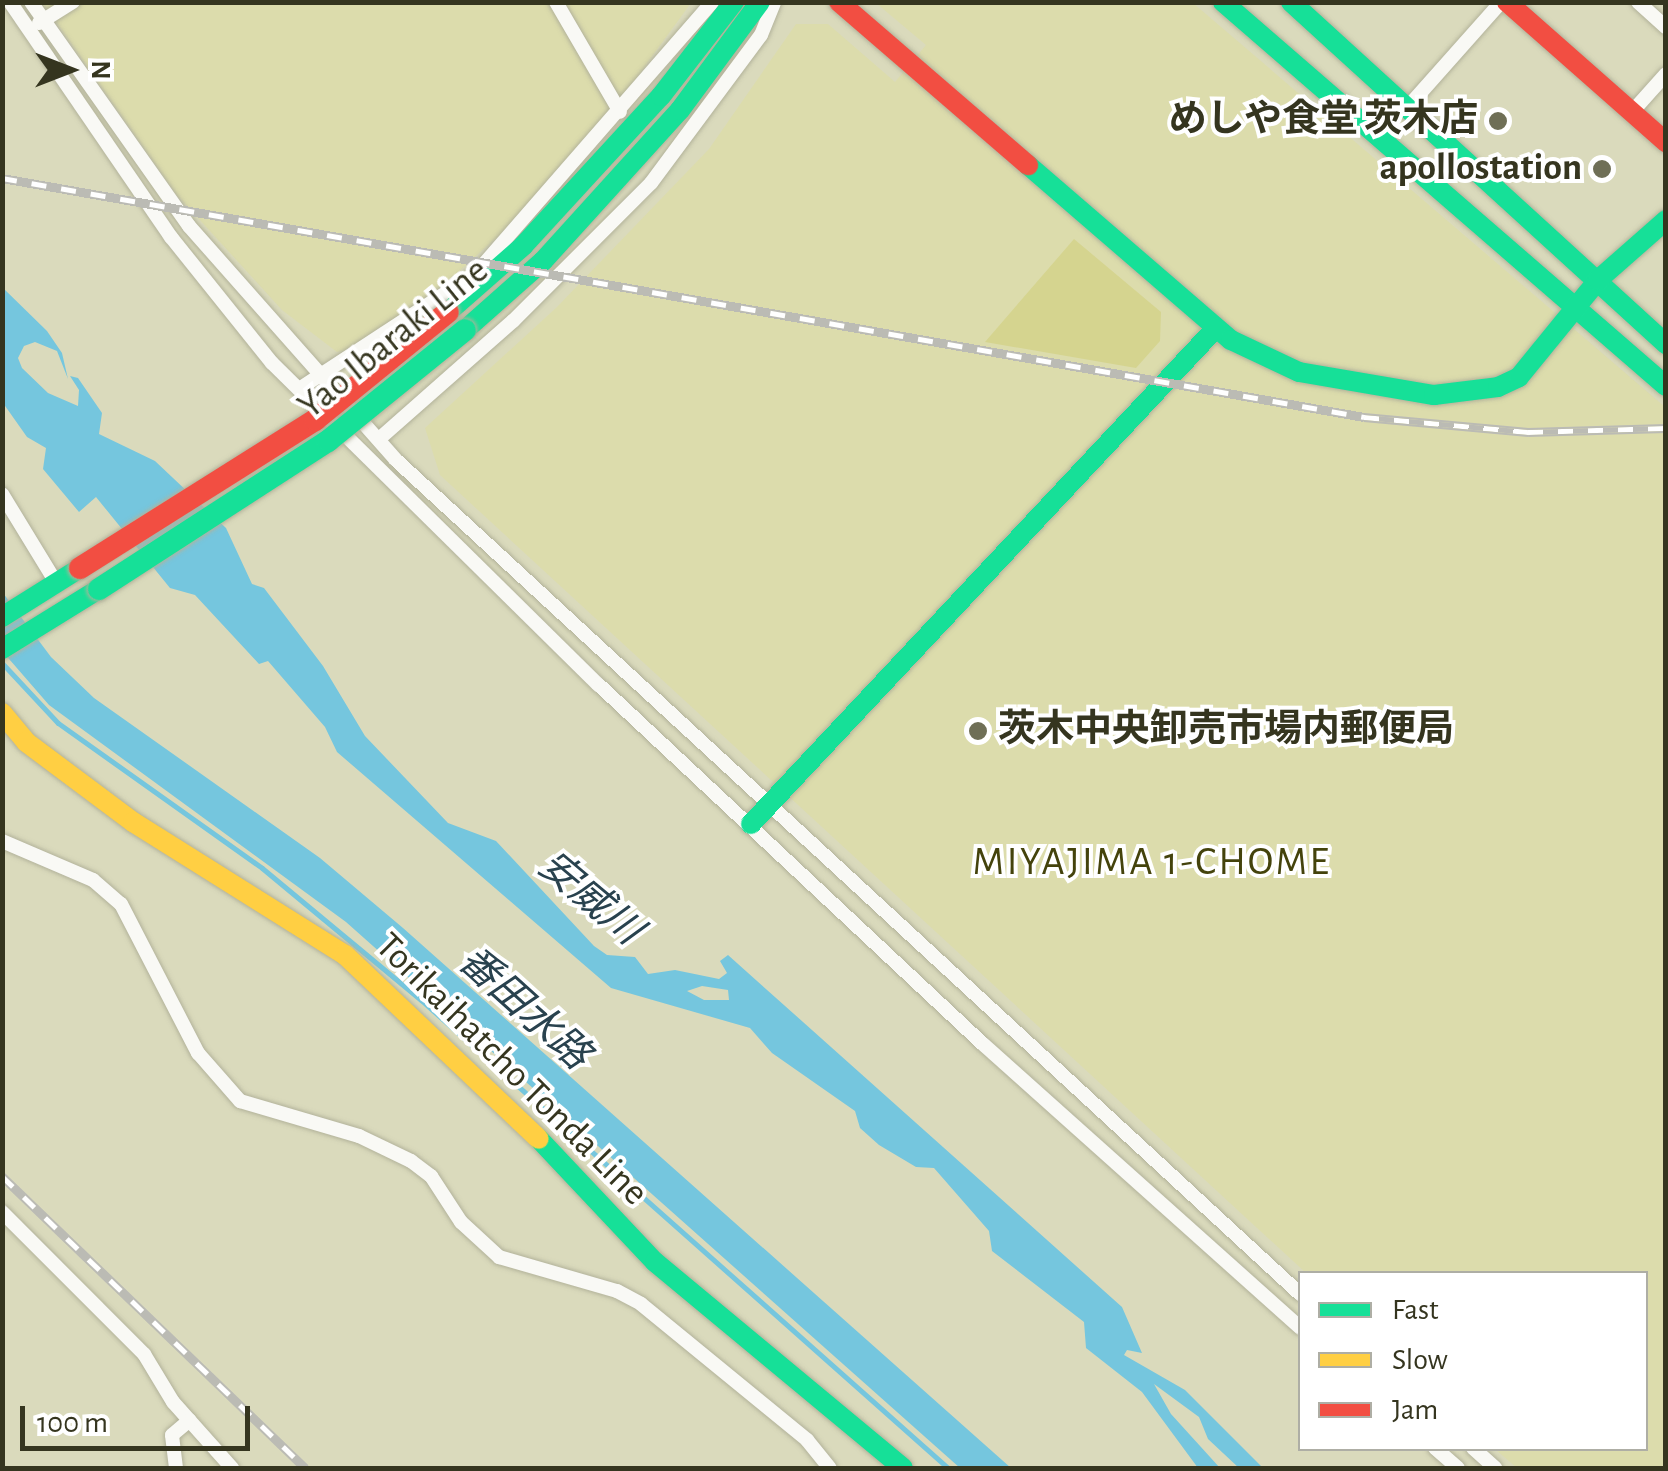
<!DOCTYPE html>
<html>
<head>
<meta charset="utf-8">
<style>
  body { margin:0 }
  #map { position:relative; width:1668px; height:1471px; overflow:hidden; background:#dadabc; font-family:"Alegreya Sans","Noto Sans JP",sans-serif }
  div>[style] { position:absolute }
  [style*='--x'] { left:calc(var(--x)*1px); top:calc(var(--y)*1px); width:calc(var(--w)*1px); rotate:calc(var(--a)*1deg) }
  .built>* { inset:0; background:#dcdcac }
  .green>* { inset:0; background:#d5d48f }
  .water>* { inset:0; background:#75c6de }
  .stream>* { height:5px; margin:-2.5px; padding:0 2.5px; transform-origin:2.5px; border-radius:2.5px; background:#75c6de }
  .roads { filter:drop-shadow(0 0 2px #b2b29a) drop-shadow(0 0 2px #b2b29a) }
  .street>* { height:14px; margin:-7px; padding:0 7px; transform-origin:7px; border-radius:7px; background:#f9f9f5 }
  .fast>* { height:20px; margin:-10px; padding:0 10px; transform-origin:10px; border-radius:10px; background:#16e098 }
  .slow>* { height:20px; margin:-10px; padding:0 10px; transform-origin:10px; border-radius:10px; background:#ffcf43 }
  .jam>* { height:20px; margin:-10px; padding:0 10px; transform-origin:10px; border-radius:10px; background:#f24e42 }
  .rail>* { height:9px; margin-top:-4.5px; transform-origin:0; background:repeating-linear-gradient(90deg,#fff 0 15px,#bbbbb4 0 30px); box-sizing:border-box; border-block:2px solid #bbbbb4 }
  .bridges { filter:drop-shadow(0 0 2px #b2b29a) drop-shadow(0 0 2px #b2b29a) }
  .fast-bridge>* { height:22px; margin:-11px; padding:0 11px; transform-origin:11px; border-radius:11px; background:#16e098 }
  .jam-bridge>* { height:22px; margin:-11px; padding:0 11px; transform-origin:11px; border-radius:11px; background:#f24e42 }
  .dots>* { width:28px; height:28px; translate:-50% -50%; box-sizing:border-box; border:5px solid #fff; border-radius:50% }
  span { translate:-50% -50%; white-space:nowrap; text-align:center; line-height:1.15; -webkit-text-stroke:8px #fff; paint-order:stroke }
  .poi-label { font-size:38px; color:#35351f; font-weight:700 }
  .right { translate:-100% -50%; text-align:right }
  .left { translate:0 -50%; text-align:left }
  .street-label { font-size:38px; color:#35351f }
  .neighbourhood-label { font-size:40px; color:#44430c; letter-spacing:2.5px }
  .water-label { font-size:40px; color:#29424e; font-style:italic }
  .frame { position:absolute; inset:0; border:5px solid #35351f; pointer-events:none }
  .legend { position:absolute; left:1298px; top:1271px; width:350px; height:180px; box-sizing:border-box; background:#fff; border:2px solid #aeaea5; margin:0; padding:12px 18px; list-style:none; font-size:30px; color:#35351f }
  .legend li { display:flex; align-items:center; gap:20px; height:50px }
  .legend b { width:50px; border:2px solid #aeaea5 }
  .north { position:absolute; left:20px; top:20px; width:100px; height:100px; -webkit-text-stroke:8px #fff; paint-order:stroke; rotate:90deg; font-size:28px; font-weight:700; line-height:40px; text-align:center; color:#35351f }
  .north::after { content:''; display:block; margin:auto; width:35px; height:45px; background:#35351f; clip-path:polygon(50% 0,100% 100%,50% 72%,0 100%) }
  .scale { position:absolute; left:20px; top:1406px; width:230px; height:45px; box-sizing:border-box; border:5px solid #35351f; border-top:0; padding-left:12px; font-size:30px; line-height:35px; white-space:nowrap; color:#35351f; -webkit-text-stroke:8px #fff; paint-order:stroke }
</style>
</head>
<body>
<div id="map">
  <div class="built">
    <div style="clip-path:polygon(43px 3px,691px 3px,605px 121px,516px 220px,447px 282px,353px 349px,337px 352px,282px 310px,177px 195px)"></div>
    <div style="clip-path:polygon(876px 3px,1193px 3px,1665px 407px,1665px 1468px,1517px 1468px,1495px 1449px,1646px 1448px,1646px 1274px,1306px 1273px,440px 475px,425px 428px,557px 307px,709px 149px,796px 24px,828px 24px,895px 82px,926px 45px)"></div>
  </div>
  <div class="green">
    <div style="clip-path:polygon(1074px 239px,1161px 312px,1160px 341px,1136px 368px,985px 342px)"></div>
  </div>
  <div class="water">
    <div style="clip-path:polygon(evenodd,2px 287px,47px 331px,62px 353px,68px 379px,57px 351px,35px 342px,24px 346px,18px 358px,22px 368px,48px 393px,78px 406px,79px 390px,70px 376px,78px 378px,102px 413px,99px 434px,155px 461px,226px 528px,252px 584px,264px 588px,323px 666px,365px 736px,448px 823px,496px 841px,594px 946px,607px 955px,635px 957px,648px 974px,675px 970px,719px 979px,727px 973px,720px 961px,728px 955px,1122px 1307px,1142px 1353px,1127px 1350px,1124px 1355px,1185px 1390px,1263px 1468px,1239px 1468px,1208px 1439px,1199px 1417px,1154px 1384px,1171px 1414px,1220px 1468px,1198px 1468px,1142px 1392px,1086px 1348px,1084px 1322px,992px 1251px,989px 1231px,934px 1168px,916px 1167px,879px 1145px,860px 1128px,855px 1111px,772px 1053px,750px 1028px,611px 988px,337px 752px,325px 727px,268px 661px,259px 664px,195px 595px,170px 588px,96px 497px,79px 512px,43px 469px,46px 448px,27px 437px,3px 403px,2px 287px,702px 986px,728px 990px,729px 1000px,704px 1000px,687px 991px,702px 986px)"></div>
    <div style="clip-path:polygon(3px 593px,51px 657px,94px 698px,320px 858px,403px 928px,1011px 1468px,960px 1468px,346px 922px,49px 705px,3px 652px)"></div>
  </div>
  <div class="stream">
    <div style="--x:2;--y:663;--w:82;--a:47"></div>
    <div style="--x:58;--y:723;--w:250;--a:35.4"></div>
    <div style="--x:262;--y:868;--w:207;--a:39.7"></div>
    <div style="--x:421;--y:1000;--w:705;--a:41.61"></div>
  </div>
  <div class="roads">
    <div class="street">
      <div style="--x:10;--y:2;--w:285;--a:55.6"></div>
      <div style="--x:171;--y:237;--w:161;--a:51.3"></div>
      <div style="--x:272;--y:363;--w:459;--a:44.6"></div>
      <div style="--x:599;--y:685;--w:527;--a:43.08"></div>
      <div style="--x:984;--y:1045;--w:424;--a:41.8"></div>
      <div style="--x:31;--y:2;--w:274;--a:54.8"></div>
      <div style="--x:189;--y:226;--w:312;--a:48.5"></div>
      <div style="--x:396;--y:460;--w:1230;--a:42.69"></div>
      <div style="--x:556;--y:2;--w:127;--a:59.8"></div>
      <div style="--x:1638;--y:2;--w:38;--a:42"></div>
      <div style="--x:39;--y:23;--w:40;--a:-32"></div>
      <div style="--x:1407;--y:108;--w:142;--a:-48.4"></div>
      <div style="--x:1632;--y:112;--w:51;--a:-48.2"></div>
      <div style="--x:302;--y:387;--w:208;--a:-33.2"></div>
      <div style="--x:476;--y:273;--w:359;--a:-48.9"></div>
      <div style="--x:379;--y:439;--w:179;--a:-41.4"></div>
      <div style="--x:513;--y:321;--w:195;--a:-45"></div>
      <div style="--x:651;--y:183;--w:184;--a:-53.4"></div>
      <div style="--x:761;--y:35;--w:35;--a:-68"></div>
      <div style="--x:2;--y:494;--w:105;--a:58.6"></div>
      <div style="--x:2;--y:841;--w:99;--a:23.2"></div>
      <div style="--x:93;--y:880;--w:37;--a:41"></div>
      <div style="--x:121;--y:904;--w:168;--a:62.7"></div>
      <div style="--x:198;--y:1053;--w:64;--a:48.8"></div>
      <div style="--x:240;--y:1101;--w:124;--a:16.4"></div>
      <div style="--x:359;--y:1136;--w:58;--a:25.7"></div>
      <div style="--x:411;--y:1161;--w:25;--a:37"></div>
      <div style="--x:431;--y:1176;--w:55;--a:56.9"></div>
      <div style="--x:461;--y:1222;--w:52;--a:42.6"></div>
      <div style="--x:499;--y:1257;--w:123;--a:16.1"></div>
      <div style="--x:617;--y:1291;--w:27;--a:28"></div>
      <div style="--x:641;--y:1304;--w:215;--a:39.3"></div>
      <div style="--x:807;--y:1440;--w:36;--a:51"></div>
      <div style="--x:2;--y:1212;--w:201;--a:45"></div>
      <div style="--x:144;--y:1354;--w:56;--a:58.9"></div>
      <div style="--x:173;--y:1402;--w:89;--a:48.2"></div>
      <div style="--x:1435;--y:1448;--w:30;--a:41"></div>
      <div style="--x:1473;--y:1448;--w:30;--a:42"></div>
      <div style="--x:176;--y:1468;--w:33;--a:-97"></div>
      <div style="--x:172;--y:1435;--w:23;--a:-40"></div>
    </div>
    <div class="fast">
      <div style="--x:1223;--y:2;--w:586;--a:40.92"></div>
      <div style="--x:1291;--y:2;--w:508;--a:42.36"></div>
      <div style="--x:1028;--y:165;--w:268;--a:40.8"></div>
      <div style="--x:1231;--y:340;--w:75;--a:25.2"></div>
      <div style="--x:1299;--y:372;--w:137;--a:9.7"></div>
      <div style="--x:1434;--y:395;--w:64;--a:-7.1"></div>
      <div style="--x:1498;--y:387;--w:23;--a:-25"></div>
      <div style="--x:1519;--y:377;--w:125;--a:-50.8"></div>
      <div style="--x:1598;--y:280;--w:91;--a:-41.4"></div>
      <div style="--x:448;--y:312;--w:100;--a:-41.3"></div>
      <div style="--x:523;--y:246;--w:204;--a:-47.4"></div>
      <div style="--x:661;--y:96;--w:119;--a:-52.2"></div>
      <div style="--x:465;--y:330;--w:104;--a:-41.5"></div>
      <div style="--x:543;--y:261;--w:204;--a:-47.8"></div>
      <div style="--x:680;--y:110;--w:134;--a:-53.5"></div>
      <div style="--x:2;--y:617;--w:92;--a:-32.1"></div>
      <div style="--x:2;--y:649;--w:114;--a:-31.7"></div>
      <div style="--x:751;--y:824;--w:680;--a:-46.85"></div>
      <div style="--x:539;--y:1139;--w:169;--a:46.7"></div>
      <div style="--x:655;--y:1262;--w:322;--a:39.7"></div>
    </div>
    <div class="slow">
      <div style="--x:2;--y:713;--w:38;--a:50"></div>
      <div style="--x:26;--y:742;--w:134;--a:36.8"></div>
      <div style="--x:133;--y:822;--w:250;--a:32.1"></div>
      <div style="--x:345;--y:955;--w:267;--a:43.5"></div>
    </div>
    <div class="jam">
      <div style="--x:839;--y:2;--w:250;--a:40.8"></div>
      <div style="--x:1507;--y:2;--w:212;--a:41.4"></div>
    </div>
  </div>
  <div class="rail">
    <div style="--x:2;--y:178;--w:1383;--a:9.95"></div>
    <div style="--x:1364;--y:417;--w:165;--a:5.2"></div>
    <div style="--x:1528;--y:432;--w:138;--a:-1.7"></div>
    <div style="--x:2;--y:1176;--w:421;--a:43.9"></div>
  </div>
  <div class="bridges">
    <div class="fast-bridge">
      <div style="--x:99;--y:589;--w:273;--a:-32.9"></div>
      <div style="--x:328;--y:441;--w:176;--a:-39"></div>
    </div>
    <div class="jam-bridge">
      <div style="--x:80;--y:568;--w:278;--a:-32.2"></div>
      <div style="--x:315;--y:420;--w:171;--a:-39.1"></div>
    </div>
  </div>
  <div class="dots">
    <div style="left:1498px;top:121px;background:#6f6f56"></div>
    <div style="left:1602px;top:169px;background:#6f6f56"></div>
    <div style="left:978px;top:731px;background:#6f6f56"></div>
  </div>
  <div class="poi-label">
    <span class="right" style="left:1478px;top:121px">めしや食堂 茨木店</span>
    <span class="right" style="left:1582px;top:169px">apollostation</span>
    <span class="left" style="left:998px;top:731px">茨木中央卸売市場内郵便局</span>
  </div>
  <div class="street-label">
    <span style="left:394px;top:339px;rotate:-39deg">Yao Ibaraki Line</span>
    <span style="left:511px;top:1070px;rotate:45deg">Torikaihatcho Tonda Line</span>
  </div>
  <div class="neighbourhood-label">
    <span style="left:1152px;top:862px">MIYAJIMA 1-CHOME</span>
  </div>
  <div class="water-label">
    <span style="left:590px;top:898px;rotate:40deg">安威川</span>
    <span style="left:524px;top:1008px;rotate:42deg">番田水路</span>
  </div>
  <div class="frame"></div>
  <ul class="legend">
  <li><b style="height:12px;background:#16e098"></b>Fast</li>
  <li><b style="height:12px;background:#ffcf43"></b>Slow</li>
  <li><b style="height:12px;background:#f24e42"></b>Jam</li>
  </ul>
  <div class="north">N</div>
  <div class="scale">100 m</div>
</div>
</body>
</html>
